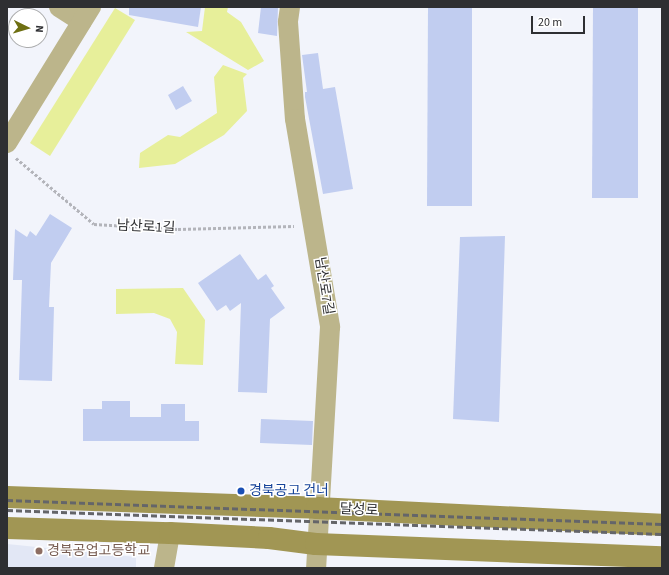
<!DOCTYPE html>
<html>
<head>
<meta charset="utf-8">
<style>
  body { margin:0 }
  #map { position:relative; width:669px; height:575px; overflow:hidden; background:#f2f4fb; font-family:"Source Sans 3","Noto Sans KR",sans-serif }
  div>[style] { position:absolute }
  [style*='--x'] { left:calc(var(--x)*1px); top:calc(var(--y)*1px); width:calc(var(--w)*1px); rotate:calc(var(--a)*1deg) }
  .built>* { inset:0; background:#e2e7f5 }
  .green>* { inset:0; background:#e7ef9a }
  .building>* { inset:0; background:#c1cdf0 }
  .path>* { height:2.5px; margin-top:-1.25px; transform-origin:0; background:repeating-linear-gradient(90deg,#b3b4ba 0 3px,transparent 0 5px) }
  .street>* { height:20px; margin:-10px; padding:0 10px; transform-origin:10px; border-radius:10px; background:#bcb58b }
  .secondary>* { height:22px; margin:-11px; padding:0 11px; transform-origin:11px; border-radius:11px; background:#a19654 }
  .rail>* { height:3px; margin-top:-1.5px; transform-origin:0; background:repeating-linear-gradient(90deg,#646569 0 6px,transparent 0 9px) }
  .dots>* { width:11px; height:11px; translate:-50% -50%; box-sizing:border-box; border:2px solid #fff; border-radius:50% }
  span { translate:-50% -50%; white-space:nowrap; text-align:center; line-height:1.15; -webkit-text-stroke:3px #fff; paint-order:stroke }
  .street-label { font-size:14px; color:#2e2f32 }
  .transit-label { font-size:14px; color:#164399 }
  .left { translate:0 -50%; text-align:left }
  .education-label { font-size:14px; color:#785e54 }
  .frame { position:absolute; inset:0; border:8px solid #2e2f32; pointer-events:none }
  .north { position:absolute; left:8px; top:8px; width:40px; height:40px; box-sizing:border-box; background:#fff; border:1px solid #abacad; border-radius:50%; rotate:95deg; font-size:11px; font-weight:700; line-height:16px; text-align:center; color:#2e2f32 }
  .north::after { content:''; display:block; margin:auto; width:14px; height:18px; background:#6e6f12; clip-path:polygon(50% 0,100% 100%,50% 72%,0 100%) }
  .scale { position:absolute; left:531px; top:16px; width:54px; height:18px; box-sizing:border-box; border:2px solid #2e2f32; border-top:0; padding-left:5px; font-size:12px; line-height:14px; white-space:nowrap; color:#2e2f32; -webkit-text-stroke:3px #fff; paint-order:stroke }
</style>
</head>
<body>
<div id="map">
  <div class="built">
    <div style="clip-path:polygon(7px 544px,136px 557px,136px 568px,7px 568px)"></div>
  </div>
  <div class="green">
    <div style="clip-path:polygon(205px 7px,228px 7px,227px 12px,241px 22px,264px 61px,248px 70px,186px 32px,202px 31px)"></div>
    <div style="clip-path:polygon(115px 8px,135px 20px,50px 156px,30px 143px)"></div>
    <div style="clip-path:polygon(223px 65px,247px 74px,243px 78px,247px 111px,224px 135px,175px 164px,139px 168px,140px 153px,168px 135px,180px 137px,217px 113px,214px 77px)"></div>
    <div style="clip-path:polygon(183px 288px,205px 320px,203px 365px,175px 364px,177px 332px,170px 319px,154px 313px,116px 314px,116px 289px)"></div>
  </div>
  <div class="building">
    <div style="clip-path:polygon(129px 7px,201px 7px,198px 27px,129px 15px)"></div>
    <div style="clip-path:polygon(261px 7px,278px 7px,277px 36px,258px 33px)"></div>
    <div style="clip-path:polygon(428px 7px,472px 7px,472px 206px,427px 206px)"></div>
    <div style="clip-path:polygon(593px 7px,638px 7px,638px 198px,592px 198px)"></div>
    <div style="clip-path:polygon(318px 53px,323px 89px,335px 87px,353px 189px,323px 194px,305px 97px,305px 92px,307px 92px,302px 55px)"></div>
    <div style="clip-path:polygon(183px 86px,192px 101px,176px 110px,168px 95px)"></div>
    <div style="clip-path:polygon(50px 214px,72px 228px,51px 263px,49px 307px,54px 307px,52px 381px,19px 380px,22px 280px,13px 280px,15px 229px,27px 237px,30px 231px,36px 236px)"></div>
    <div style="clip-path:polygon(505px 236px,499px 422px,453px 419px,460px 237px)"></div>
    <div style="clip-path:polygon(240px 254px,258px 280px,266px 274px,274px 286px,271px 288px,285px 308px,270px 319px,267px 393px,238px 392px,241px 303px,230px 311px,226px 305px,217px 311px,198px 283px)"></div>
    <div style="clip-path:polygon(102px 401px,130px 401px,130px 417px,161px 417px,161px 404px,185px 404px,185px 421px,199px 421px,199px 441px,83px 441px,83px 409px,102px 409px)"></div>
    <div style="clip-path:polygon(261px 419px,313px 421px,312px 445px,260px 443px)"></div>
  </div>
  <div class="path">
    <div style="--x:16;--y:158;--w:102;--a:40.2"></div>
    <div style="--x:94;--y:224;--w:84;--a:3.4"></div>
    <div style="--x:178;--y:229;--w:116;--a:-1.5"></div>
  </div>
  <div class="street">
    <div style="--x:59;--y:7;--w:27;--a:33"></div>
    <div style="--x:290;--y:7;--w:15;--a:98"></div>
    <div style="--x:288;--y:22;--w:97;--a:85.9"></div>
    <div style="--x:295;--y:119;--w:211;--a:80.4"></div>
    <div style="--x:330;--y:327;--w:241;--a:93.3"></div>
    <div style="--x:7;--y:143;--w:160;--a:-58.3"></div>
    <div style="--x:164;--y:568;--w:36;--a:-80"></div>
  </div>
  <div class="secondary">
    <div style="--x:7;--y:497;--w:310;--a:2"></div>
    <div style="--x:317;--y:508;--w:345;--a:2.8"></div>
    <div style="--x:7;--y:528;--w:163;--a:1.8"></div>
    <div style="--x:170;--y:533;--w:99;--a:2.9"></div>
    <div style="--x:269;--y:538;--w:47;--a:7.3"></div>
    <div style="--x:316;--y:544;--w:346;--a:2.2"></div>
  </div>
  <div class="rail">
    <div style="--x:7;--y:500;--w:655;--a:2.1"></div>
    <div style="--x:7;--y:510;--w:655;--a:2.1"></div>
  </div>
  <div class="dots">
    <div style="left:241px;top:491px;background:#1a4fb4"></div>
    <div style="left:39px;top:551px;background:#8d6e63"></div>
  </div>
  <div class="street-label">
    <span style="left:146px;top:227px;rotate:3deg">남산로1길</span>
    <span style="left:324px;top:286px;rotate:81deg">남산로7길</span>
    <span style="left:359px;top:510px;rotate:3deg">달성로</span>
  </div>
  <div class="transit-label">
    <span class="left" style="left:249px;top:491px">경북공고 건너</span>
  </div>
  <div class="education-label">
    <span class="left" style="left:47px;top:551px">경북공업고등학교</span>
  </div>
  <div class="frame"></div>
  <div class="north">N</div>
  <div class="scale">20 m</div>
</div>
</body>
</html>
